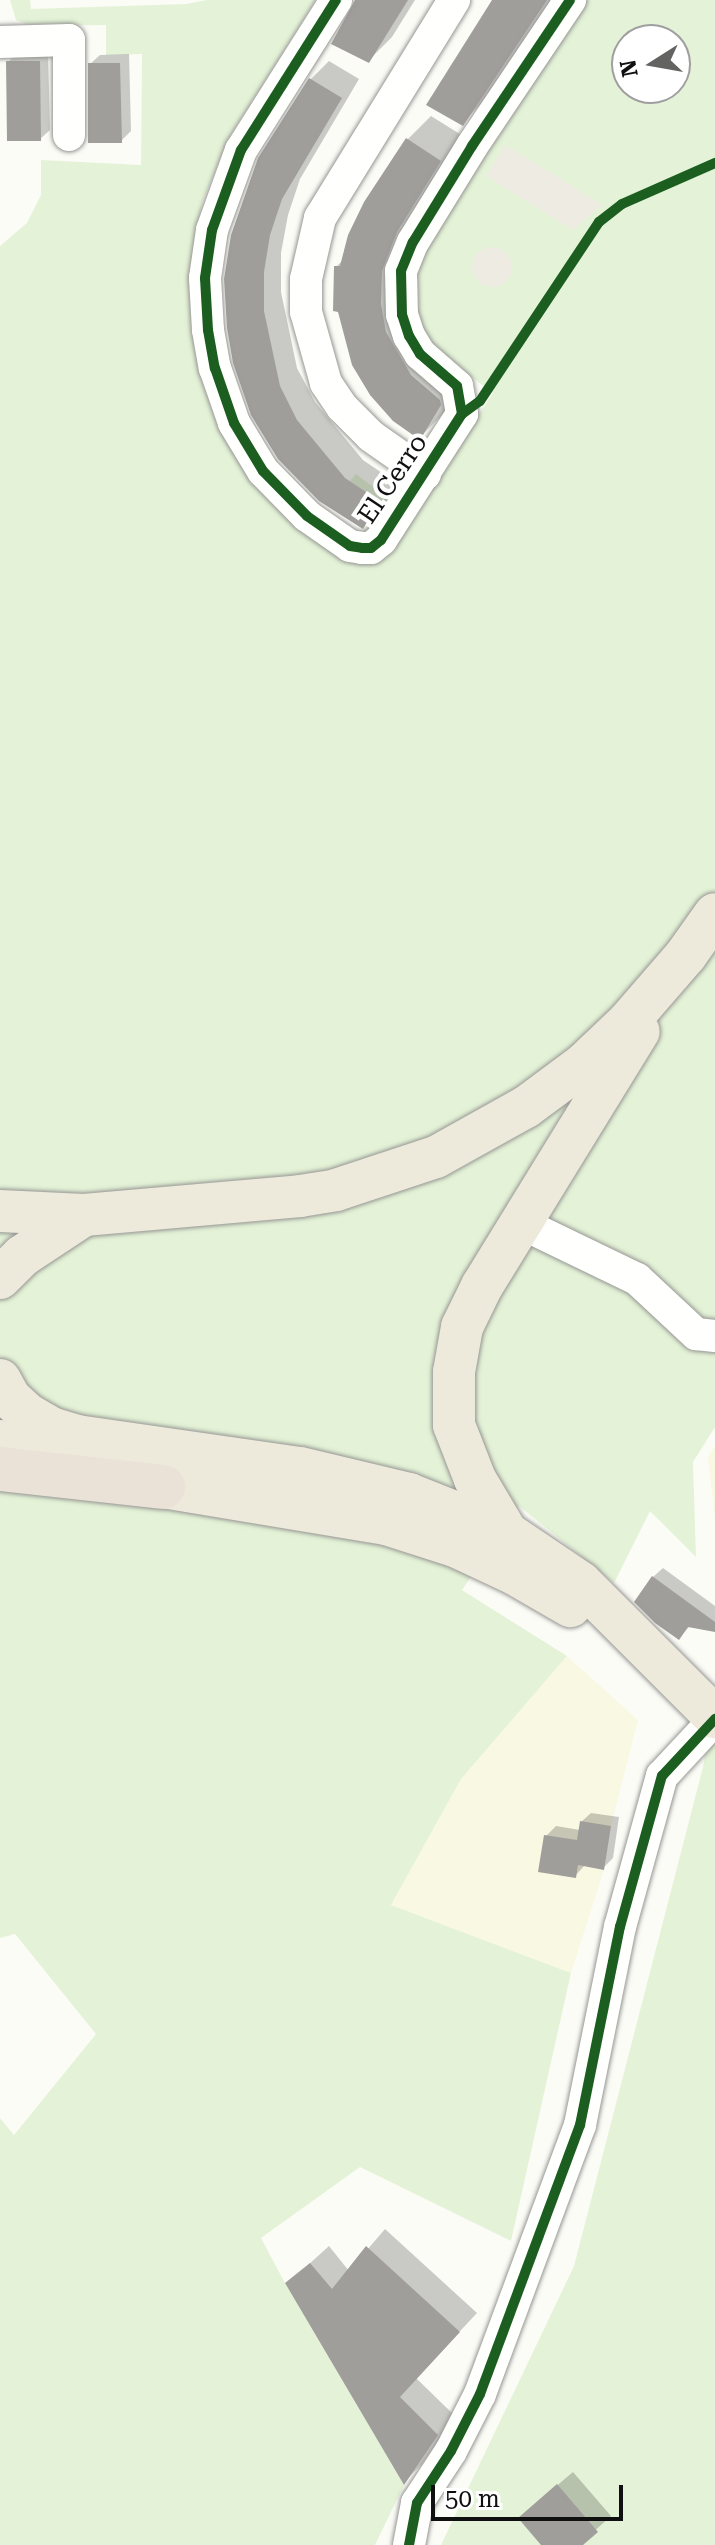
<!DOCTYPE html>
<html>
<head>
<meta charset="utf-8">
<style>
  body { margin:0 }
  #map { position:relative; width:715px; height:2545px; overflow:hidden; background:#fcfcf7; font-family:"Roboto Serif",serif }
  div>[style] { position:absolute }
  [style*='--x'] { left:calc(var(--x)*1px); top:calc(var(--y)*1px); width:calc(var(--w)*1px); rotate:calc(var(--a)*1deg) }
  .farmland>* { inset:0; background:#f9f8e3 }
  .green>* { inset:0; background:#e4f3d7 }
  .plaza>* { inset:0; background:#edebe2 }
  .round { border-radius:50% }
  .shadow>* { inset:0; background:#0003 }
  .building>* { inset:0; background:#a09e9b }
  .roads { filter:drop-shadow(0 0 2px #969694) drop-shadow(0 0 2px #969694) }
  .minor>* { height:32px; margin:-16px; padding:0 16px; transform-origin:16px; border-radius:16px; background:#fffffe }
  .major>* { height:42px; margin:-21px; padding:0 21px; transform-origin:21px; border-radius:21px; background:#ede9db }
  .highway>* { height:44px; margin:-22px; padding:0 22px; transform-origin:22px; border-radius:22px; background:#eae1d7 }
  .cycleway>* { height:10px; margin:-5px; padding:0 5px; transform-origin:5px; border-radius:5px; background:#1b5e20 }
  span { translate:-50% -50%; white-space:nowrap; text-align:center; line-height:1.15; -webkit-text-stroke:8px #fff; paint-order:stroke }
  .street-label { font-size:26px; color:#101010 }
  .north { position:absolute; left:611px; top:24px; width:80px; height:80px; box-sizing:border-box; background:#fff; border:2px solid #9f9f9f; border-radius:50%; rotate:259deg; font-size:22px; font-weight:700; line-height:32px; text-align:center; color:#101010 }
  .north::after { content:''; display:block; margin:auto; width:28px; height:36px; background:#636361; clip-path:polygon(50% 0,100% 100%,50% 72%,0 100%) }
  .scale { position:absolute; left:431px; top:2485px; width:192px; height:36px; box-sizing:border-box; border:4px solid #101010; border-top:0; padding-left:10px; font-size:24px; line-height:28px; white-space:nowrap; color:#101010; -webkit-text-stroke:6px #fff; paint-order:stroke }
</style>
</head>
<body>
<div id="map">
  <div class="farmland">
    <div style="clip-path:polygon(715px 1446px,715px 1520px,708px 1457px)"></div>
    <div style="clip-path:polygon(567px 1656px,638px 1720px,611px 1826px,604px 1870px,571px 1973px,391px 1905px,461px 1779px)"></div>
  </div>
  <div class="green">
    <div style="clip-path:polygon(evenodd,10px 0,30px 0,31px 9px,186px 4px,207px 0,316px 0,231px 134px,202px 202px,193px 249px,195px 336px,285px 511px,351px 563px,387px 552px,493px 393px,451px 362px,422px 333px,411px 283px,426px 239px,580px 0,715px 0,715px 1427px,693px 1462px,696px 1557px,650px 1511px,614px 1583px,519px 1506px,462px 1590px,567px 1656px,461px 1779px,391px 1905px,571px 1973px,511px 2241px,360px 2167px,261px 2238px,285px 2283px,404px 2485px,375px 2545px,0 2545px,0 2118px,14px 2135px,96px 2034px,15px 1934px,0 1938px,0 246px,27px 223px,41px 195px,41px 160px,141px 165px,142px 54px,106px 55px,106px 25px,31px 26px,16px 20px,10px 0,627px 40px,675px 40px,675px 88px,627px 88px,627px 40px)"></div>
    <div style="clip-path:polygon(356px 474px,393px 502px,371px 534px,364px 529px,380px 501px,350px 481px)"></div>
    <div style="clip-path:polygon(715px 1696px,715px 2545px,441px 2545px,574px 2266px,703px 1767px)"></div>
  </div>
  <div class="plaza">
    <div style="clip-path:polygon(505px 145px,527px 158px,602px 205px,573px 230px,486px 176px)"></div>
    <div class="round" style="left:472px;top:247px;width:40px;height:40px"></div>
  </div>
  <div class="shadow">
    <div style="clip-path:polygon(355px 0,415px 0,392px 37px,368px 61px)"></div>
    <div style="clip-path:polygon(494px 0,555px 0,486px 99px,462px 123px)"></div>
    <div style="clip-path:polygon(48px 52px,50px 130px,40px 139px,8px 62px,17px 53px)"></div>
    <div style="clip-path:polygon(129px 54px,131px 131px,121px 141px,90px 64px,100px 55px)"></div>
    <div style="clip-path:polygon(329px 61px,359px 79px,300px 179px,288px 215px,281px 253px,281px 292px,297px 368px,315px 402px,363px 460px,397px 483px,381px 508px,363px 526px,235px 363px,311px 79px)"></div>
    <div style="clip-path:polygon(431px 116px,463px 136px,404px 279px,423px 335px,464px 381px,443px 414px,419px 438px,336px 267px,344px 259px,407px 140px)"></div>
    <div style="clip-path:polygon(663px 1568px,715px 1606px,715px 1630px,690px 1626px,679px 1637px,653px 1577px)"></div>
    <div style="clip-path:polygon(591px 1813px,619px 1817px,613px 1858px,603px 1868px,585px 1865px,575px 1876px,546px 1836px,556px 1826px,580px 1830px,581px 1822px)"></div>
    <div style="clip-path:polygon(385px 2229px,477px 2313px,416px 2378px,455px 2416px,422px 2464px,405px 2481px,287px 2284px,329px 2246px,349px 2271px)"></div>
    <div style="clip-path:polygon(573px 2472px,611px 2516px,579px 2545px,544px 2545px,535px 2504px)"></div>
  </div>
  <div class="building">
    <div style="clip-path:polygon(355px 0,408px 0,369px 63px,331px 44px)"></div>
    <div style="clip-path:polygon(492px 0,547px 0,463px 126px,426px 105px)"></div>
    <div style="clip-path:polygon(6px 61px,40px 61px,41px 141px,7px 141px)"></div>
    <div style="clip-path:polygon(88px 63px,120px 63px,122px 143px,88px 143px)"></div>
    <div style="clip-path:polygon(309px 78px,342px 98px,282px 199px,270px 235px,264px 272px,264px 311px,280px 386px,297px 420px,345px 478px,380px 501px,363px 529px,319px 501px,278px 459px,251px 415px,233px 363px,227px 328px,224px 279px,231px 235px,258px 158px)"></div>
    <div style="clip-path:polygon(406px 138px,441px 161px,397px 232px,382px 271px,381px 304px,386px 332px,411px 375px,440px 400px,441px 405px,420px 440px,393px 421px,370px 395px,352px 365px,338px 312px,333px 311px,334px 266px,340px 266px,348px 235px,364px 202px)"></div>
    <div style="clip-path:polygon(652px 1576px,715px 1622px,715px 1632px,688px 1627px,679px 1640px,655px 1623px,634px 1602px)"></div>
    <div style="clip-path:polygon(580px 1821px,611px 1826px,604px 1870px,578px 1865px,576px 1878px,538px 1872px,544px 1835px,577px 1840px)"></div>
    <div style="clip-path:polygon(366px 2246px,460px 2332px,400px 2397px,438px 2435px,404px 2485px,285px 2283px,310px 2263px,332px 2289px)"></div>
    <div style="clip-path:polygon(557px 2484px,598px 2532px,583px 2545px,541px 2545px,518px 2518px)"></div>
  </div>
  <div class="roads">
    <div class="minor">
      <div style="--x:336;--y:0;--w:178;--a:122.3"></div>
      <div style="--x:241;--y:150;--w:85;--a:109.9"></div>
      <div style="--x:212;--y:230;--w:49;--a:98.3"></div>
      <div style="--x:205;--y:278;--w:52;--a:86.7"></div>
      <div style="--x:208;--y:330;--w:39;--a:80"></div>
      <div style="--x:215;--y:368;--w:58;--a:70.9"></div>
      <div style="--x:234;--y:423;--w:56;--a:58.9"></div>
      <div style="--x:263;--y:471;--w:63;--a:45.6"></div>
      <div style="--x:307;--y:516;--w:52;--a:34.9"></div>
      <div style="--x:350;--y:546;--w:12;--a:9"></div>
      <div style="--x:362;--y:548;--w:9;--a:0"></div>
      <div style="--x:371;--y:548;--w:13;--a:-39"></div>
      <div style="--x:381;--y:540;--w:150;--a:-57.3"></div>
      <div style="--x:462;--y:414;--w:28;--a:-100"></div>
      <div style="--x:457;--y:386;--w:49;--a:-139.1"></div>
      <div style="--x:420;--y:354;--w:21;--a:-121"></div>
      <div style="--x:409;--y:336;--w:22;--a:-108"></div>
      <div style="--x:402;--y:315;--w:44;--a:-91.3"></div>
      <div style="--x:401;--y:271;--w:31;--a:-68"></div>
      <div style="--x:413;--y:242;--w:113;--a:-58.4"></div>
      <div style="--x:472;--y:146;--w:176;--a:-56.1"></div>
      <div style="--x:0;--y:42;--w:69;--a:-1.7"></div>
      <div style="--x:69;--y:40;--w:95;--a:90"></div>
      <div style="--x:425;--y:474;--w:66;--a:-144.9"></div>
      <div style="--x:371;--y:436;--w:41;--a:-135"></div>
      <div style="--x:342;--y:407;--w:29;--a:-124"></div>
      <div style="--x:326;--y:383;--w:74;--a:-105.7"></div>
      <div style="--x:306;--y:312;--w:33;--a:-90"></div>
      <div style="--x:306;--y:279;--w:63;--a:-77.1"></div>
      <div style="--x:320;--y:218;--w:256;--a:-58.4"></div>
      <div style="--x:523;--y:1224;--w:127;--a:25.8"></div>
      <div style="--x:637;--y:1279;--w:81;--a:43"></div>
      <div style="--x:696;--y:1334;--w:19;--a:6"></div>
      <div style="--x:409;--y:2545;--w:43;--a:-79.2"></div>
      <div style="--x:417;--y:2503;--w:62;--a:-56.8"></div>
      <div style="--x:451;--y:2451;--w:64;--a:-63"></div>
      <div style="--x:480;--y:2394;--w:287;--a:-69.6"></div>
      <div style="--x:580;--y:2125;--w:202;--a:-78.6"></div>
      <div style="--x:620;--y:1927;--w:157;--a:-74.5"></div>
      <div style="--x:662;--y:1776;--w:78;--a:-47.1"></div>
    </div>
    <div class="major">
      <div style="--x:0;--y:1211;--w:84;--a:2.7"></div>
      <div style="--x:84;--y:1215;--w:217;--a:-5"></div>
      <div style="--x:300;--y:1196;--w:36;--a:-9"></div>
      <div style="--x:336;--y:1190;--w:105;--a:-18.3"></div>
      <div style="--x:436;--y:1157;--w:103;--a:-29.1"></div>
      <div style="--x:526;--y:1107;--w:72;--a:-36.6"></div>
      <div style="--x:584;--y:1064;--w:61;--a:-43.7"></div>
      <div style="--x:628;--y:1022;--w:89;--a:-49.1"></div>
      <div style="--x:686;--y:955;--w:50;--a:-54.7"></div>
      <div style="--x:0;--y:1278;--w:31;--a:-45"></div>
      <div style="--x:22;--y:1256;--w:74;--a:-33.5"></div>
      <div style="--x:0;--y:1380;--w:21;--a:61"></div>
      <div style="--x:10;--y:1398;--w:23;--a:43"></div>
      <div style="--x:27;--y:1414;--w:28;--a:30"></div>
      <div style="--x:51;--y:1428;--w:27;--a:17"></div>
      <div style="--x:77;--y:1436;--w:225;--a:8.2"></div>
      <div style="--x:300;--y:1468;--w:112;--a:13.4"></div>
      <div style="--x:409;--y:1494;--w:105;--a:21.7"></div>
      <div style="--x:507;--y:1533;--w:89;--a:34"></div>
      <div style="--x:581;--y:1583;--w:190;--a:45"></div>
      <div style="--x:0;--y:1441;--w:74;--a:18.9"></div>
      <div style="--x:70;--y:1465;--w:96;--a:13.3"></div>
      <div style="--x:163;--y:1487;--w:226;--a:9.4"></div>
      <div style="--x:386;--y:1524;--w:72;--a:17.7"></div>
      <div style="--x:455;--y:1546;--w:66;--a:25"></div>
      <div style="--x:515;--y:1574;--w:64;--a:30.2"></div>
      <div style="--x:507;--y:1533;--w:63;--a:-120.7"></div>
      <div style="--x:475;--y:1479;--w:58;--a:-111.3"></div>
      <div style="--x:454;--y:1425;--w:53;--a:-90"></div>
      <div style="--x:454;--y:1372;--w:46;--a:-79.9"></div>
      <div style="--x:462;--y:1327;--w:46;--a:-64"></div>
      <div style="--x:482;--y:1286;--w:299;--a:-58.4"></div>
    </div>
    <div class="highway">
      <div style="--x:0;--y:1469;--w:164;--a:6.3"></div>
    </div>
  </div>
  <div class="cycleway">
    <div style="--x:336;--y:0;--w:178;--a:122.3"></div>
    <div style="--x:241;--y:150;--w:85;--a:109.9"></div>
    <div style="--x:212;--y:230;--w:49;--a:98.3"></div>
    <div style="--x:205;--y:278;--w:52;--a:86.7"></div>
    <div style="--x:208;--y:330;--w:39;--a:80"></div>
    <div style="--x:215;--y:368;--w:58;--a:70.9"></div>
    <div style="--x:234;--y:423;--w:56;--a:58.9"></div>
    <div style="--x:263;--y:471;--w:63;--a:45.6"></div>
    <div style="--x:307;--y:516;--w:52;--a:34.9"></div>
    <div style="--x:350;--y:546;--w:12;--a:9"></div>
    <div style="--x:362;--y:548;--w:9;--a:0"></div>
    <div style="--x:371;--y:548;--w:13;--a:-39"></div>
    <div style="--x:381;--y:540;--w:150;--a:-57.3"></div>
    <div style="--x:462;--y:414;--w:28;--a:-100"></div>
    <div style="--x:457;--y:386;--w:49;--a:-139.1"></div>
    <div style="--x:420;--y:354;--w:21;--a:-121"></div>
    <div style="--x:409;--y:336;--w:22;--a:-108"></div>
    <div style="--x:402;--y:315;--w:44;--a:-91.3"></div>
    <div style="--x:401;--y:271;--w:31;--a:-68"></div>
    <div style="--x:413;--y:242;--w:113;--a:-58.4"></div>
    <div style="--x:472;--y:146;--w:176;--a:-56.1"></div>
    <div style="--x:462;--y:414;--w:22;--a:-36"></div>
    <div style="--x:480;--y:401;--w:215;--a:-56.4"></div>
    <div style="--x:599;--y:222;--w:29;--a:-38"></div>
    <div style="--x:622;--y:204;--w:102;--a:-23.8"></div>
    <div style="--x:409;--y:2545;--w:43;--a:-79.2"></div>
    <div style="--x:417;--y:2503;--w:62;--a:-56.8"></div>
    <div style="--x:451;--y:2451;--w:64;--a:-63"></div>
    <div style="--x:480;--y:2394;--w:287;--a:-69.6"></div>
    <div style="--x:580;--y:2125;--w:202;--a:-78.6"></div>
    <div style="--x:620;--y:1927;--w:157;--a:-74.5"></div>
    <div style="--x:662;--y:1776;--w:78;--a:-47.1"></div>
  </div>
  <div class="street-label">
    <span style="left:393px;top:479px;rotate:-56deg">El Cerro</span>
  </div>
  <div class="north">N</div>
  <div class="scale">50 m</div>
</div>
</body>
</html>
